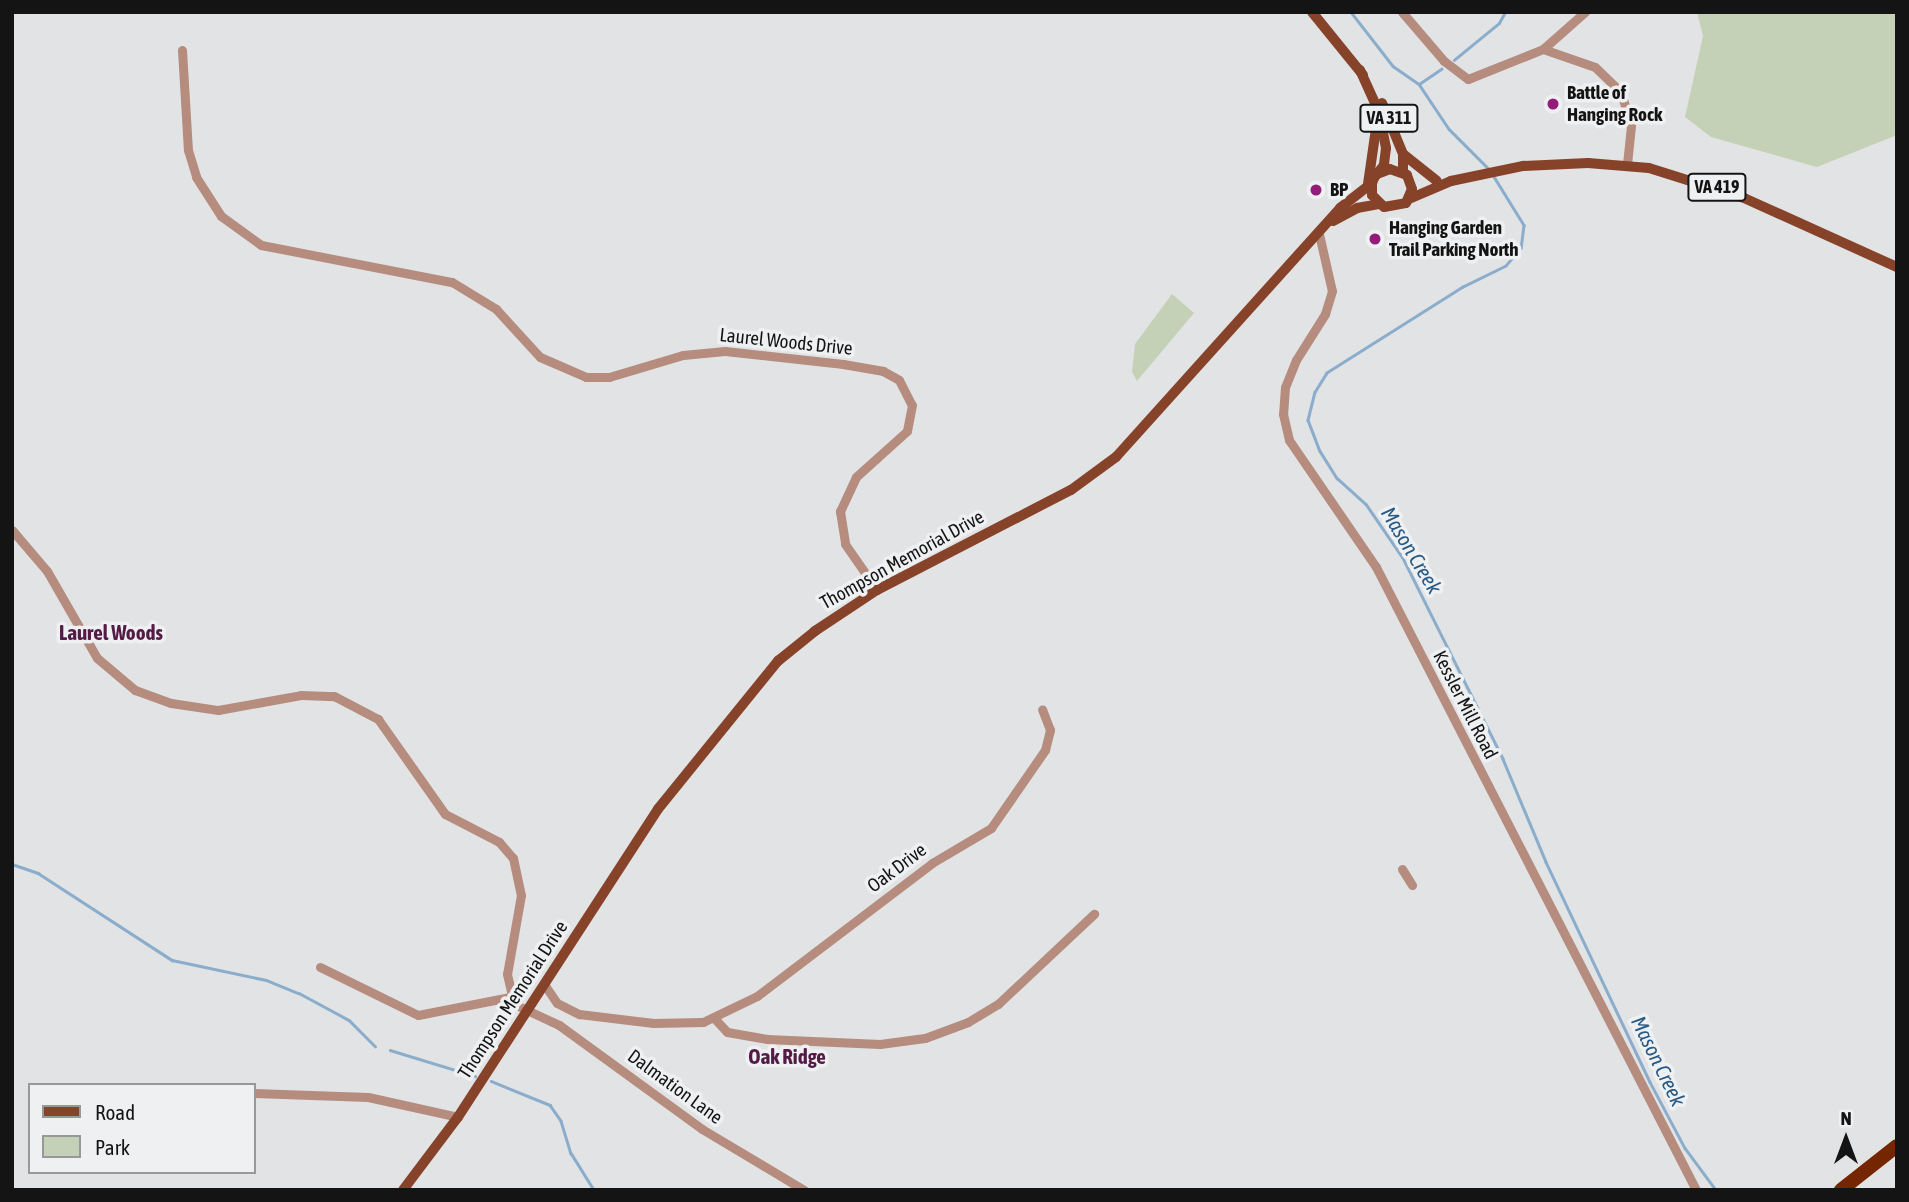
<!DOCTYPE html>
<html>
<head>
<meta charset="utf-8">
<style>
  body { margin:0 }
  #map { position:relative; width:1909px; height:1202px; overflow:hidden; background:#e2e3e4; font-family:"Asap Condensed",sans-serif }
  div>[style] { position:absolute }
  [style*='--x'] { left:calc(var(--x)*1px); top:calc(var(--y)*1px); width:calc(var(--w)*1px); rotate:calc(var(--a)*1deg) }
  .green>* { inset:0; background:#c5d1b6 }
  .stream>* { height:2.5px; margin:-1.25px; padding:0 1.25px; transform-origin:1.25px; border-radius:1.25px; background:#8badcc }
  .minor>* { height:9px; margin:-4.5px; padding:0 4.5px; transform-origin:4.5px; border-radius:4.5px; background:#b58c7e }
  .major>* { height:10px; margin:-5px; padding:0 5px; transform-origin:5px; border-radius:5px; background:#874329 }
  .highway>* { height:14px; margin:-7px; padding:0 7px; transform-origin:7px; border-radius:7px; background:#752600 }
  .dots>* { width:19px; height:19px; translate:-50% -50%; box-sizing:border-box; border:4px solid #eff0f1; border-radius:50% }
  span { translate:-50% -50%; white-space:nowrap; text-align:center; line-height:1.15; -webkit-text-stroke:7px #eff0f1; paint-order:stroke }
  .shield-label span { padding:2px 5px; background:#eff0f1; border:2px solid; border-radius:5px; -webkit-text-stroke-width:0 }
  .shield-label { font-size:18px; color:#141414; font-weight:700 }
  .poi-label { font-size:19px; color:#141414; font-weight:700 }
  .left { translate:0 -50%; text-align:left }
  .street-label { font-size:19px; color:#141414 }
  .water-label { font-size:21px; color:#275a85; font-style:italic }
  .neighbourhood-label { font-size:21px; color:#531b45; font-weight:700 }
  .frame { position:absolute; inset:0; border:14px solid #141414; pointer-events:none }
  .legend { position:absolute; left:28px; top:1083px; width:228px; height:91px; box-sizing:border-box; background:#eff0f1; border:2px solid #979899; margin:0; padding:9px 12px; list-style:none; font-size:21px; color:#141414 }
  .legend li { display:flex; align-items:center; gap:14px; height:35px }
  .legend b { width:35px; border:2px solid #979899 }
  .north { position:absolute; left:1811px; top:1104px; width:70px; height:70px; -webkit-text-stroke:5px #eff0f1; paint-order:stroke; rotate:0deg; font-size:19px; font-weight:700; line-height:28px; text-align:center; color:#141414 }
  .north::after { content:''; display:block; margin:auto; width:24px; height:32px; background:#141414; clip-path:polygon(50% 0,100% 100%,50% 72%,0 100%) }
</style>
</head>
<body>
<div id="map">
  <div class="green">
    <div style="clip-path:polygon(1697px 12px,1897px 12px,1897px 135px,1817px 167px,1711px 137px,1685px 117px,1703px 36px)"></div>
    <div style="clip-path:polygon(1172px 294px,1194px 313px,1137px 381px,1132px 372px,1135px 344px)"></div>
  </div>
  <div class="stream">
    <div style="--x:1351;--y:12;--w:68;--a:52.1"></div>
    <div style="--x:1393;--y:66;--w:32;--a:35"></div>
    <div style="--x:1419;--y:84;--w:54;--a:56.3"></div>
    <div style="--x:1449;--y:129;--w:57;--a:45"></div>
    <div style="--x:1454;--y:60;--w:58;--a:-39.4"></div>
    <div style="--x:1499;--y:23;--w:13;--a:-61"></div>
    <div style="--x:1419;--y:84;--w:27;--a:-34"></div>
    <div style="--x:1493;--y:175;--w:59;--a:58.2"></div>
    <div style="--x:1524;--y:225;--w:23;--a:97"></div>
    <div style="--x:1521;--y:248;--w:23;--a:130"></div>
    <div style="--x:1506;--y:266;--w:48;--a:154"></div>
    <div style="--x:1463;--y:287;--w:161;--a:147.7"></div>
    <div style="--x:1327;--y:373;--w:22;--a:122"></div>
    <div style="--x:1315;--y:392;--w:29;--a:104"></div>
    <div style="--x:1308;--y:420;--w:33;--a:69"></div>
    <div style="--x:1320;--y:451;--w:32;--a:58"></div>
    <div style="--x:1337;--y:478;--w:39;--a:42"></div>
    <div style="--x:1366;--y:504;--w:65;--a:55.6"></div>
    <div style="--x:1403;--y:558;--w:225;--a:63.5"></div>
    <div style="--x:1503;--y:759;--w:112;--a:67.3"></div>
    <div style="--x:1546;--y:862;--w:243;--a:64.7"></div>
    <div style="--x:1650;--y:1082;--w:75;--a:62.1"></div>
    <div style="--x:1685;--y:1148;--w:52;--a:53.6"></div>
    <div style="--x:12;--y:864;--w:28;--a:19"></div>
    <div style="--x:38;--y:873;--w:160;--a:33"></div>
    <div style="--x:172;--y:960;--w:96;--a:12"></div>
    <div style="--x:266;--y:980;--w:35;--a:22"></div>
    <div style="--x:299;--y:993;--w:57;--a:28.4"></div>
    <div style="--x:349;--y:1020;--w:37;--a:45"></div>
    <div style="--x:390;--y:1050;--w:89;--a:17"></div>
    <div style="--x:491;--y:1081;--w:64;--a:22.1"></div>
    <div style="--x:550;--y:1105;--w:19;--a:55"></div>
    <div style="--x:561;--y:1121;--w:34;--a:73"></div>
    <div style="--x:571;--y:1153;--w:44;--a:58.1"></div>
  </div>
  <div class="minor">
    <div style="--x:1402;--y:12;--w:65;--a:49.4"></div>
    <div style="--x:1444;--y:61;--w:30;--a:37"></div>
    <div style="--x:1468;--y:79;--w:81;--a:-21.8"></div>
    <div style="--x:1543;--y:49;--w:56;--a:-41.4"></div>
    <div style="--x:1543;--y:49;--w:55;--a:19.1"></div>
    <div style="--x:1595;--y:67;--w:36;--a:44"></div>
    <div style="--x:1621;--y:92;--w:35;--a:74"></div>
    <div style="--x:1631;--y:126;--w:39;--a:96"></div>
    <div style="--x:182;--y:50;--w:100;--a:86.6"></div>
    <div style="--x:188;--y:150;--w:28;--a:73"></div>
    <div style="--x:196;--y:177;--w:46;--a:57.3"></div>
    <div style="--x:221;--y:216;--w:49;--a:35.9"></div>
    <div style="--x:261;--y:245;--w:195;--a:11"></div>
    <div style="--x:452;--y:282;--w:52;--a:31.5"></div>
    <div style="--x:496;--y:309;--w:65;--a:47.5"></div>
    <div style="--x:540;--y:357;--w:50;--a:23.5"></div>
    <div style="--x:586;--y:377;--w:23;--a:0"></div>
    <div style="--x:609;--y:377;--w:77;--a:-16.6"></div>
    <div style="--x:683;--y:355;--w:42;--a:-5.4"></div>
    <div style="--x:725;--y:351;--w:119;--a:6.3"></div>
    <div style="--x:843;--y:364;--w:41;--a:9.9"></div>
    <div style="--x:883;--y:371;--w:18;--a:29"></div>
    <div style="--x:899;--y:380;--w:28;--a:63"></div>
    <div style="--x:912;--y:405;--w:26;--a:101"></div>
    <div style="--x:907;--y:431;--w:69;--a:138"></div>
    <div style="--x:856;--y:477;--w:38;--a:115"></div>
    <div style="--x:840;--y:511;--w:33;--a:81"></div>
    <div style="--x:845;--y:544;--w:56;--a:55.2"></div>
    <div style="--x:1319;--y:234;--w:58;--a:77.2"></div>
    <div style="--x:1332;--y:291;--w:24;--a:107"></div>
    <div style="--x:1325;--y:314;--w:54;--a:122.2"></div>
    <div style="--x:1296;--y:360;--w:29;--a:112"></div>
    <div style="--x:1285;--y:387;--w:27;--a:94"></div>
    <div style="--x:1283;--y:414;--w:27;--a:77"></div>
    <div style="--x:1289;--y:440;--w:154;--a:55.6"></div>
    <div style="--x:1376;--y:567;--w:700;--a:62.81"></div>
    <div style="--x:12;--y:530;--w:54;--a:49.5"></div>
    <div style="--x:47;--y:571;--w:100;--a:60.1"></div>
    <div style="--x:97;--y:658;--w:50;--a:40.1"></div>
    <div style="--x:135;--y:690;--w:38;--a:20"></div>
    <div style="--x:171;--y:703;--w:48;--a:8.5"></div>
    <div style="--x:218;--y:710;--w:84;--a:-10.2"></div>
    <div style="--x:301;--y:695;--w:33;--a:2"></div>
    <div style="--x:334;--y:696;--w:50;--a:27.6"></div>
    <div style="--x:378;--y:719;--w:116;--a:54.8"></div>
    <div style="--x:445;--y:814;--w:61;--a:27.4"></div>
    <div style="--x:499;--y:842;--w:21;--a:49"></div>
    <div style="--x:513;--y:858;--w:38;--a:78"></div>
    <div style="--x:521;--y:895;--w:80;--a:100"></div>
    <div style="--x:507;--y:974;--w:31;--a:77"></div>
    <div style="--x:514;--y:1004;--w:50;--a:25"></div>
    <div style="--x:559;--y:1025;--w:177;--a:36"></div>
    <div style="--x:702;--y:1129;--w:119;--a:30.9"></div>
    <div style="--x:1402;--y:869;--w:19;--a:58"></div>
    <div style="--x:320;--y:967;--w:109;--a:26.1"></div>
    <div style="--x:418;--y:1015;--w:94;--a:-11.1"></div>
    <div style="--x:544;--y:984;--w:23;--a:56"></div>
    <div style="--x:557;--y:1003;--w:25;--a:27"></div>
    <div style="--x:579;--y:1014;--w:75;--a:6.9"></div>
    <div style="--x:653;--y:1023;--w:50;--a:-1.1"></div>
    <div style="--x:703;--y:1022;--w:60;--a:-25.7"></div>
    <div style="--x:757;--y:996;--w:220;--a:-37.2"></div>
    <div style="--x:932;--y:863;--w:69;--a:-30.7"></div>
    <div style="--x:991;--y:828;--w:95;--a:-55.3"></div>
    <div style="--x:1045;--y:750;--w:21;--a:-76"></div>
    <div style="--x:1050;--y:730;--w:22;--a:-111"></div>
    <div style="--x:714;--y:1018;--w:19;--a:47"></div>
    <div style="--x:727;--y:1032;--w:41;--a:9.9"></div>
    <div style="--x:767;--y:1039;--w:113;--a:2.5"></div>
    <div style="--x:880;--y:1044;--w:45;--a:-7.6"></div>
    <div style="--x:925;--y:1038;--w:46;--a:-20.4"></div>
    <div style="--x:968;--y:1022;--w:35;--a:-31"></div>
    <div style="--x:998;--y:1004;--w:132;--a:-43.2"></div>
    <div style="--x:254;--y:1093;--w:114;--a:2"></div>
    <div style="--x:368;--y:1097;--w:92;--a:12.5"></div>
  </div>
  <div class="major">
    <div style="--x:1312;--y:12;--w:81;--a:51"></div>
    <div style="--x:1360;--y:70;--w:46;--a:65.7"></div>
    <div style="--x:1379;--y:112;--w:37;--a:79"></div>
    <div style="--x:1386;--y:148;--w:17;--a:97"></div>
    <div style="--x:1384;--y:165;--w:16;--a:128"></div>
    <div style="--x:1374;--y:178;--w:5;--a:112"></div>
    <div style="--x:1372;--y:183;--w:12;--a:90"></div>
    <div style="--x:1372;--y:195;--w:17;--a:45"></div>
    <div style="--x:1384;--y:207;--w:22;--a:-10"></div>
    <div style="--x:1406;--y:203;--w:15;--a:-67"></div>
    <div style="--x:1412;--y:189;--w:15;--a:-110"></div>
    <div style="--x:1407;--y:175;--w:18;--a:-161"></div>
    <div style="--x:1390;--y:169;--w:14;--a:159"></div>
    <div style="--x:1382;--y:103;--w:55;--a:67.6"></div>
    <div style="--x:1403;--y:154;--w:18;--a:90"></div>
    <div style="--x:1403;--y:154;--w:43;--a:38.5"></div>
    <div style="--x:1368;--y:184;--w:70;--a:-81.8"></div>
    <div style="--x:1409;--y:199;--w:46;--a:-23.2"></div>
    <div style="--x:1451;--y:181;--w:74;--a:-11.8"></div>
    <div style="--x:1523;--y:166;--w:65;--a:-2.6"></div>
    <div style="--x:1588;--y:163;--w:61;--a:4.7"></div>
    <div style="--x:1649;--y:168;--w:100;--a:17.5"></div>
    <div style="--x:1744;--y:198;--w:168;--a:24.3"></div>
    <div style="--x:1333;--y:221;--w:27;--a:-28"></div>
    <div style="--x:1357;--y:208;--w:22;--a:-10"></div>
    <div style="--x:403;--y:1190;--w:91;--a:-53"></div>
    <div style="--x:458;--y:1117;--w:367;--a:-57"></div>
    <div style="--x:658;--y:809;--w:191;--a:-51"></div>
    <div style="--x:778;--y:661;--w:48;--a:-39"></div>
    <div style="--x:815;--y:631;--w:74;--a:-33.5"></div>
    <div style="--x:877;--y:590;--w:218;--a:-27.3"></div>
    <div style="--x:1071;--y:490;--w:56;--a:-36.3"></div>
    <div style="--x:1116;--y:457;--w:335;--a:-48"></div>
    <div style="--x:1340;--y:208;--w:41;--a:-38"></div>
  </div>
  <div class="highway">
    <div style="--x:1841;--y:1190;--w:71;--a:-38.2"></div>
  </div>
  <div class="dots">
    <div style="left:1553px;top:104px;background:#931d7a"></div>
    <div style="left:1316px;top:190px;background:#931d7a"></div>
    <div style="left:1375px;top:239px;background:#931d7a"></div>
  </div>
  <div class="shield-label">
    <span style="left:1389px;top:118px">VA 311</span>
    <span style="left:1717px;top:187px">VA 419</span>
  </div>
  <div class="poi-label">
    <span class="left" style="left:1567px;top:104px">Battle of<br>Hanging Rock</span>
    <span class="left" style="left:1330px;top:190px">BP</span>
    <span class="left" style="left:1389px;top:239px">Hanging Garden<br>Trail Parking North</span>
  </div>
  <div class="street-label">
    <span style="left:786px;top:342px;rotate:6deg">Laurel Woods Drive</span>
    <span style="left:902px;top:560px;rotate:-29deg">Thompson Memorial Drive</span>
    <span style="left:1465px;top:705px;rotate:63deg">Kessler Mill Road</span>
    <span style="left:897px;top:868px;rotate:-37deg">Oak Drive</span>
    <span style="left:513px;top:1000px;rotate:-57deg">Thompson Memorial Drive</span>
    <span style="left:675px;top:1087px;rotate:36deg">Dalmation Lane</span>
  </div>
  <div class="water-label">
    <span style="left:1412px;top:550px;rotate:59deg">Mason Creek</span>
    <span style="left:1659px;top:1061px;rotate:64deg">Mason Creek</span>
  </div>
  <div class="neighbourhood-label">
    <span style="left:111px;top:632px">Laurel Woods</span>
    <span style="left:787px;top:1056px">Oak Ridge</span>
  </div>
  <div class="frame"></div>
  <ul class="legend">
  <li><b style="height:9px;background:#874329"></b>Road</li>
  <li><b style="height:19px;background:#c5d1b6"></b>Park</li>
  </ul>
  <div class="north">N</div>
</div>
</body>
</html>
